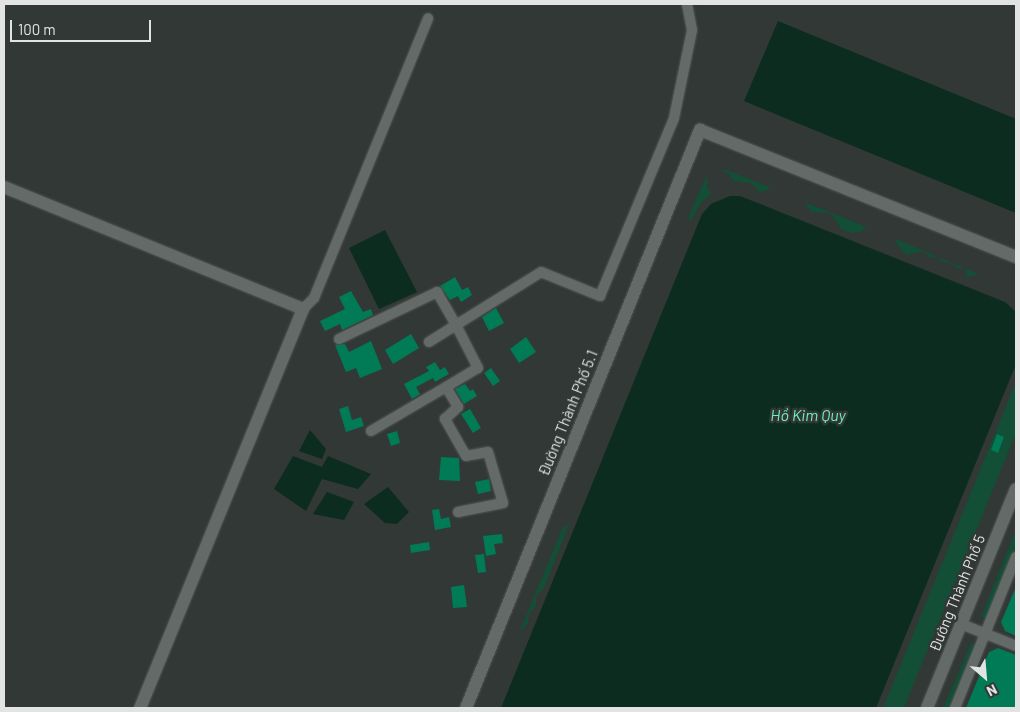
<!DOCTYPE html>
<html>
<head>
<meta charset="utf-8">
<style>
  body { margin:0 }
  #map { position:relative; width:1020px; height:712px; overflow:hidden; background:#323835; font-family:Barlow,sans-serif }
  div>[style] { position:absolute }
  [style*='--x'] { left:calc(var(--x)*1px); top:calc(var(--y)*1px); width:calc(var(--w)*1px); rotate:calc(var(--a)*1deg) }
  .green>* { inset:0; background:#134e37 }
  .water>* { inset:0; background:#0c2c1f }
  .building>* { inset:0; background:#007b55 }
  .roads { filter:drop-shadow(0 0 1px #525654) drop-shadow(0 0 1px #525654) }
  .minor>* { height:10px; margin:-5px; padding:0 5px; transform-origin:5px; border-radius:5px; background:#646a67 }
  .tertiary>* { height:12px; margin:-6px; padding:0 6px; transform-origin:6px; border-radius:6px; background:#646a67 }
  span { translate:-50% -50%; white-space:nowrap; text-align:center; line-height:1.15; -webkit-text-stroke:5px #323835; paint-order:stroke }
  .street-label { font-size:15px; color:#e1e4e2 }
  .water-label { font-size:16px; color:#6ef2bb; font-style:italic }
  .frame { position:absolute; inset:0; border:5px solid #e1e4e2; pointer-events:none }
  .north { position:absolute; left:960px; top:652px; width:50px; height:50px; -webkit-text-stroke:4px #323835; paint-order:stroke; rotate:153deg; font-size:14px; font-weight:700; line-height:20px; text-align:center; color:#e1e4e2 }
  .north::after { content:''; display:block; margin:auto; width:18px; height:22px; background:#e1e4e2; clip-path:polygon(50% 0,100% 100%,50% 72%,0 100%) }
  .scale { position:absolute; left:10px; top:20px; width:141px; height:22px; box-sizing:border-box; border:2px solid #e1e4e2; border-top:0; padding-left:6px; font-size:15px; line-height:18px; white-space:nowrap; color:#e1e4e2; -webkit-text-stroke:4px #323835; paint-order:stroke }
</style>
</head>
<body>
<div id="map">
  <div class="green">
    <div style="clip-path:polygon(724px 169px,769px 187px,769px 190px,760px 192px,751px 183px,734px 181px,729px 174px,723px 171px)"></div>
    <div style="clip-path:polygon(708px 177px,707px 187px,711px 194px,700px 204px,691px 221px,688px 219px,705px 179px)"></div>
    <div style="clip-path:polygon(807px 203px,867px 227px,860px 232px,852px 233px,842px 230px,833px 216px,829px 213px,812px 212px,807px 207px)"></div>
    <div style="clip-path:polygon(895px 240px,898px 240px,979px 274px,967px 277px,966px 269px,957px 268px,952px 263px,943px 262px,938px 257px,931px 258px,926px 253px,918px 252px,908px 255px,901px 250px)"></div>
    <div style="clip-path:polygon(1016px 382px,1016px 433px,904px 708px,883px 708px)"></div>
    <div style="clip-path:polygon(569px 524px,544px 588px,536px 596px,536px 606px,529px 613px,528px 623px,519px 633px,563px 527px)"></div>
    <div style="clip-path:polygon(1016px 530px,1016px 546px,986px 619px,981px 617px)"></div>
    <div style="clip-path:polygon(971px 643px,975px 645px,949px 708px,943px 708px)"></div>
  </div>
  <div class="water">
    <div style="clip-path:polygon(778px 21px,1016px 119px,1016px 213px,744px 101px)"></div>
    <div style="clip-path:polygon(730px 196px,740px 196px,1005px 302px,1016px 312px,1016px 364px,876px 708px,501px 708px,702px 214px,711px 204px)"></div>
    <div style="clip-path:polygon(385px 230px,417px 292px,379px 309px,349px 248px)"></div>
    <div style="clip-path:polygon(310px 430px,326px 449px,322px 459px,299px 451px)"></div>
    <div style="clip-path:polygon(293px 456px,322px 467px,328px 456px,371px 474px,358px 489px,322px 479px,306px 511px,274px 489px)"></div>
    <div style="clip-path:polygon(388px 487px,409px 512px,397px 524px,385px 523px,364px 504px)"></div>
    <div style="clip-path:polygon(327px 492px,354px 502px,344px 520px,313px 514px)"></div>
  </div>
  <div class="building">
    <div style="clip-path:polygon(455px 277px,462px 290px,468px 287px,472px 295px,461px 302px,458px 296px,450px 300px,440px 286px)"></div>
    <div style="clip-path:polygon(351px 291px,363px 312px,371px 309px,373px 315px,342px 330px,340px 324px,325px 331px,320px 321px,345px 309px,339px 297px)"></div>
    <div style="clip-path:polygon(496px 308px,504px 323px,489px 331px,482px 317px)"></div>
    <div style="clip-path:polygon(411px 334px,419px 348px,393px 364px,385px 350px)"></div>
    <div style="clip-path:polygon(526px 337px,536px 352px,519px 363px,510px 349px)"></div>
    <div style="clip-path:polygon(371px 341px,382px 369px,360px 378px,356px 368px,346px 372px,335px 345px,345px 344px,349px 352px)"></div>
    <div style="clip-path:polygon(435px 362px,440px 370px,445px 367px,449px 374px,435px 382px,433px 378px,416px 387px,420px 394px,412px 399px,404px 384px,429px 371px,426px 367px)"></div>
    <div style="clip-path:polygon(491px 368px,500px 381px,493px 386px,484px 373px)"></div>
    <div style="clip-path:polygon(465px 384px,470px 391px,473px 389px,477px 396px,464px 404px,455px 389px)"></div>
    <div style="clip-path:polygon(348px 406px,352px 420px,361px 417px,364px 426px,346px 432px,339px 409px)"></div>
    <div style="clip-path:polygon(470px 409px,481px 428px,473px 433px,461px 414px)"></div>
    <div style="clip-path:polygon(397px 431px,400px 443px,391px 446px,387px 434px)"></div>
    <div style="clip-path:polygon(997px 434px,1004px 437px,998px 453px,991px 450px)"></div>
    <div style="clip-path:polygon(441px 457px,459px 458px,460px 481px,439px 480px)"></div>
    <div style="clip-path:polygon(489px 479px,491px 491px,478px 494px,475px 482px)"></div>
    <div style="clip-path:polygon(439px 509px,441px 519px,449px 517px,451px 527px,435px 530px,432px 510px)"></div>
    <div style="clip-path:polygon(502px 534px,503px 543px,494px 544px,496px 554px,486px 556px,483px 536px)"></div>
    <div style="clip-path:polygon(429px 542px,430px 550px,411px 553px,410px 545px)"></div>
    <div style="clip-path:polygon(484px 554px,486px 572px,478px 573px,475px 555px)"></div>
    <div style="clip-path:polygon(464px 585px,467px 607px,453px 608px,451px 587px)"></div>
    <div style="clip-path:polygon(1016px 587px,1016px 636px,1005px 631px,1001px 622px)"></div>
    <div style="clip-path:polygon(998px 648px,1016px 655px,1016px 708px,966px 708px,989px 652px)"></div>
  </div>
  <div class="roads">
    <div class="minor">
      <div style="--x:303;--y:309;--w:16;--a:-45"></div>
      <div style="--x:314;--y:298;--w:302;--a:-67.8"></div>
      <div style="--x:339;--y:339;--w:109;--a:-25.6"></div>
      <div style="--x:437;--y:292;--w:38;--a:60"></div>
      <div style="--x:456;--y:325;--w:32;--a:148"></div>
      <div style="--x:371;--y:431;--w:87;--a:-30.4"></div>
      <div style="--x:458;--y:512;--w:46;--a:-11.3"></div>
      <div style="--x:503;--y:503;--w:53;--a:-106.4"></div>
      <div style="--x:488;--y:452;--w:22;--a:170"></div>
      <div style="--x:466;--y:456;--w:43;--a:-119.6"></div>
      <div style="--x:445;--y:419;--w:18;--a:-43"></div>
      <div style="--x:458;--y:407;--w:23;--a:-121"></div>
      <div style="--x:446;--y:387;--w:37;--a:-31"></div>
      <div style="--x:478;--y:368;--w:48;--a:-117.1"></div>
      <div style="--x:456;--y:325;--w:100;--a:-31.9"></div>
      <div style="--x:541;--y:272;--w:64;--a:22.1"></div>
      <div style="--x:600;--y:296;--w:193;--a:-67.4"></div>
      <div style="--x:674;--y:118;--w:90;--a:-78.4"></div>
      <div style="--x:692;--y:30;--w:26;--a:-101"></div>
      <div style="--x:961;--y:624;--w:59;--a:21.8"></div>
      <div style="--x:955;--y:708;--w:163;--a:-68"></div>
    </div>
    <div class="tertiary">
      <div style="--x:4;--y:187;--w:323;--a:22.2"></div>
      <div style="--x:303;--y:309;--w:431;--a:112.2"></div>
      <div style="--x:466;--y:708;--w:624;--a:-67.96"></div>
      <div style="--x:700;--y:130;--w:341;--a:21.9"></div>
      <div style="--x:927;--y:708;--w:236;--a:-67.9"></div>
    </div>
  </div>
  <div class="street-label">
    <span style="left:568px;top:413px;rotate:-68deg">Đường Thành Phố 5.1</span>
    <span style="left:957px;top:593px;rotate:-68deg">Đường Thành Phố 5</span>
  </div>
  <div class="water-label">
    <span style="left:808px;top:415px">Hồ Kim Quy</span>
  </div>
  <div class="frame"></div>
  <div class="north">N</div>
  <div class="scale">100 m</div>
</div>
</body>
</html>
